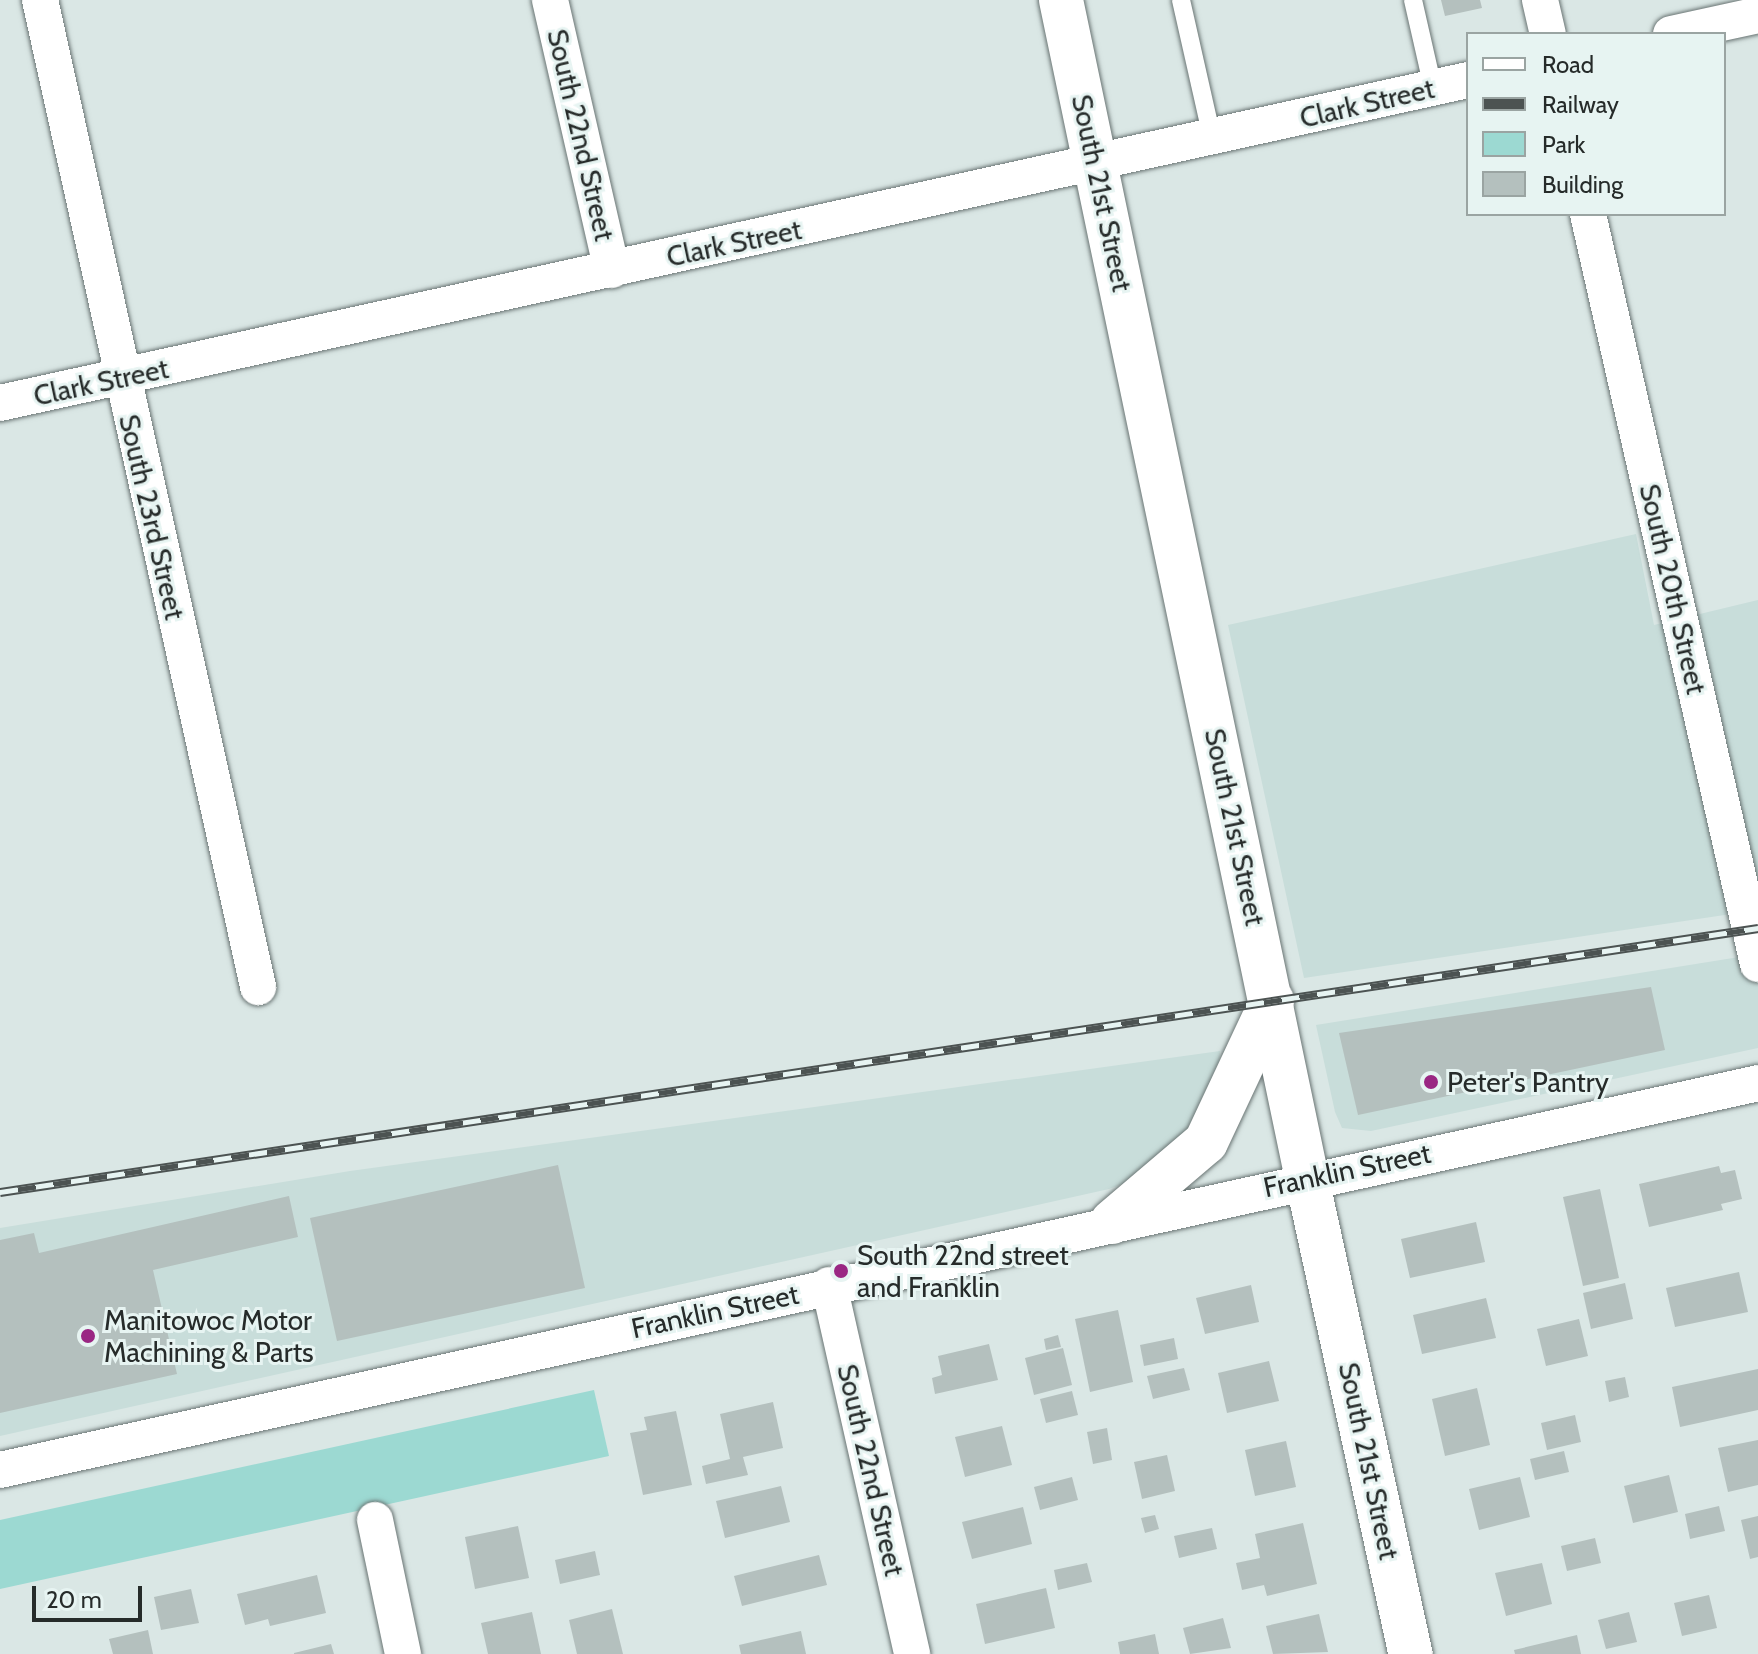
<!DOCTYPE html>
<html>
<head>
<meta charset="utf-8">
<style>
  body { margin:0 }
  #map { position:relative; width:1758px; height:1654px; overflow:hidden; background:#dae7e5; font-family:Cabin,sans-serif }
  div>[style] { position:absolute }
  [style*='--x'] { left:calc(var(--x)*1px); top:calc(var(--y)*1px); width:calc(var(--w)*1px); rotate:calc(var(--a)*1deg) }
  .built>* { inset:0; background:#c8ddda }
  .green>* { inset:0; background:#9cd9d2 }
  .building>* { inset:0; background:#b4c0be }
  .roads { filter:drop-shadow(0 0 2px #697473) drop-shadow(0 0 2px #697473) }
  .service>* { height:18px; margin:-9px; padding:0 9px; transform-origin:9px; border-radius:9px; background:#fff }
  .minor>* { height:36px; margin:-18px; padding:0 18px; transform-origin:18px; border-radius:18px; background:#fff }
  .secondary>* { height:44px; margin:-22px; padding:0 22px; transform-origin:22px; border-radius:22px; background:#fff }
  .rail>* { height:9px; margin-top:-4.5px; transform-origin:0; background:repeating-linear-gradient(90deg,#e7f4f2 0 18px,#4c5352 0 36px); box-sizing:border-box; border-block:2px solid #4c5352 }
  .dots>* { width:22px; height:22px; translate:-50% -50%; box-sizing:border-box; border:4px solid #e7f4f2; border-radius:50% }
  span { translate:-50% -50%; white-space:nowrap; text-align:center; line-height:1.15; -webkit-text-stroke:6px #e7f4f2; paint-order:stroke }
  .street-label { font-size:28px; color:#262b2a }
  .poi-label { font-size:28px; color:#262b2a }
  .left { translate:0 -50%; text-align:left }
  .legend { position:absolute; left:1466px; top:32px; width:260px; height:184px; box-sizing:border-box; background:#e7f4f2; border:2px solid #9aa4a2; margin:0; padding:10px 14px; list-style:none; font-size:24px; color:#262b2a }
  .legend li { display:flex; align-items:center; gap:16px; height:40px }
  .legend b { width:40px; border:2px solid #9aa4a2 }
  .scale { position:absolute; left:32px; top:1586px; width:110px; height:36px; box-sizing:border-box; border:4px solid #262b2a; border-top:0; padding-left:10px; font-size:24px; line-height:28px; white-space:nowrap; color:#262b2a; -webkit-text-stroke:6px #e7f4f2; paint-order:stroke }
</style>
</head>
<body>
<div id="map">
  <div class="built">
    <div style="clip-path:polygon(1636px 534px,1654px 625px,1758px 600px,1758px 910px,1304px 978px,1228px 625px)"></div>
    <div style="clip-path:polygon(1758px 954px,1758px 1048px,1371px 1131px,1342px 1128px,1335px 1112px,1316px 1025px)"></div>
    <div style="clip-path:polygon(1220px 1051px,1218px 1081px,1187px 1140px,1133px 1180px,1109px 1189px,0 1436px,0 1228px,350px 1171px)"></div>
  </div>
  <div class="green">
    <div style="clip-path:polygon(594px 1390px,609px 1456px,0 1589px,0 1520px)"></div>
  </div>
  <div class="building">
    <div style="clip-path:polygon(1441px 0,1480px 0,1482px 8px,1445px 16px)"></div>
    <div style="clip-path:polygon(1651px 987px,1665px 1050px,1358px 1115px,1339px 1033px)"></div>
    <div style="clip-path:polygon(558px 1165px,585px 1288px,337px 1341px,310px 1218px)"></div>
    <div style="clip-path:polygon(1719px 1166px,1721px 1173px,1735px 1170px,1742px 1199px,1721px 1204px,1723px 1210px,1649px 1227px,1639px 1184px)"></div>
    <div style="clip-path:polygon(1600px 1189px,1619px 1278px,1583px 1286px,1563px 1197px)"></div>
    <div style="clip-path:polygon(289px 1196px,298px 1237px,153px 1270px,177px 1374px,0 1413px,0 1240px,34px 1233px,39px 1253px)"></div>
    <div style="clip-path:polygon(1476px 1222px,1485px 1262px,1410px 1278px,1401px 1239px)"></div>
    <div style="clip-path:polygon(1739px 1272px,1748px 1312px,1675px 1327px,1666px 1288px)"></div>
    <div style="clip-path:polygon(1625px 1283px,1633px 1319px,1591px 1329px,1583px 1293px)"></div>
    <div style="clip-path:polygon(1251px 1285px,1259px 1322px,1205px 1334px,1196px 1298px)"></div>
    <div style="clip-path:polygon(1486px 1298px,1496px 1338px,1422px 1354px,1413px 1315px)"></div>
    <div style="clip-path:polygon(1118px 1310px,1133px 1382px,1090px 1392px,1075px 1319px)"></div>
    <div style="clip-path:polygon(1579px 1319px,1588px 1356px,1546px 1366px,1537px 1329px)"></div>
    <div style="clip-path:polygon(1058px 1335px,1061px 1347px,1046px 1350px,1044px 1339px)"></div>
    <div style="clip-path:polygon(1174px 1338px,1178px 1359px,1144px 1366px,1140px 1345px)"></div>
    <div style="clip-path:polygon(989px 1344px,998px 1380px,935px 1394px,932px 1378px,942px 1375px,938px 1356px)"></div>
    <div style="clip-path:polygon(1063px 1348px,1072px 1385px,1034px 1395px,1025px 1358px)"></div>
    <div style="clip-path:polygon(1269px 1361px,1279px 1401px,1227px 1413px,1218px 1373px)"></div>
    <div style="clip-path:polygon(1184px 1368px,1190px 1390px,1153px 1399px,1147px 1376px)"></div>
    <div style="clip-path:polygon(1758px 1369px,1758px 1410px,1680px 1427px,1672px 1387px)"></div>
    <div style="clip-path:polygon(1625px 1377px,1629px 1397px,1609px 1402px,1605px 1381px)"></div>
    <div style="clip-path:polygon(1477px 1388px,1490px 1445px,1445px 1456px,1432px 1399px)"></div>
    <div style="clip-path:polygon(1072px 1391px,1078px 1415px,1046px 1423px,1040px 1399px)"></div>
    <div style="clip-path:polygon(773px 1402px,783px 1448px,743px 1457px,748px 1475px,706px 1484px,702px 1466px,730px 1459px,720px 1414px)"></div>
    <div style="clip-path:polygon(676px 1411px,692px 1485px,643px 1495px,630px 1433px,647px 1430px,644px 1417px)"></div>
    <div style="clip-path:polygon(1575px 1415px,1581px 1442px,1547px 1450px,1541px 1423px)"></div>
    <div style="clip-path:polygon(1002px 1426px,1012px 1465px,965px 1477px,955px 1437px)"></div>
    <div style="clip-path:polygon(1107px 1428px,1112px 1460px,1093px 1464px,1087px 1432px)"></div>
    <div style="clip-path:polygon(1758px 1440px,1758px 1485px,1728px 1492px,1718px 1448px)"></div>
    <div style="clip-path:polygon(1286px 1441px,1296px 1487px,1255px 1496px,1245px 1450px)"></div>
    <div style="clip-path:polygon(1564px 1451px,1569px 1472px,1535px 1480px,1530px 1459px)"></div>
    <div style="clip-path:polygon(1167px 1455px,1175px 1491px,1142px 1499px,1134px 1462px)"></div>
    <div style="clip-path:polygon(1669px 1475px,1678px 1512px,1633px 1523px,1624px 1486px)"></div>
    <div style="clip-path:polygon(1072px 1477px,1078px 1500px,1040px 1510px,1034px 1487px)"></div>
    <div style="clip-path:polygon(1520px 1477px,1530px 1517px,1479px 1530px,1469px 1489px)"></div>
    <div style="clip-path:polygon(781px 1486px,790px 1522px,725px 1538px,716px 1501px)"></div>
    <div style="clip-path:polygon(1719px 1506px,1725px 1531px,1690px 1539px,1685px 1514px)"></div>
    <div style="clip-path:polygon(1023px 1507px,1032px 1544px,972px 1559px,962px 1522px)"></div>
    <div style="clip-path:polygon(1155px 1515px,1159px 1529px,1145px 1533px,1141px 1518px)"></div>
    <div style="clip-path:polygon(1758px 1516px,1758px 1557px,1750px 1559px,1741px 1520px)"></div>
    <div style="clip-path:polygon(1303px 1523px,1317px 1584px,1267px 1596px,1264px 1585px,1242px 1590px,1236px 1563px,1260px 1558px,1255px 1534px)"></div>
    <div style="clip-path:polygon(518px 1526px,529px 1578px,475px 1589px,465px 1537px)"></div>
    <div style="clip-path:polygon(1212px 1528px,1217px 1549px,1179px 1558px,1174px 1536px)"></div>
    <div style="clip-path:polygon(1595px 1538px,1601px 1563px,1567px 1571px,1561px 1546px)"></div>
    <div style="clip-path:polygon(595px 1551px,600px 1575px,560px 1584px,555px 1560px)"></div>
    <div style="clip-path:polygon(819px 1555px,827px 1585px,742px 1606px,734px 1576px)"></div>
    <div style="clip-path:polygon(1087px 1563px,1092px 1582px,1058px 1590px,1054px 1570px)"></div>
    <div style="clip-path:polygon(1542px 1563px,1552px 1604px,1506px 1616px,1495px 1573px)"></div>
    <div style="clip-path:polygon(317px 1575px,326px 1613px,270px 1626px,268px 1619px,245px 1625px,237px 1594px)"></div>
    <div style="clip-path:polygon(1046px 1588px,1055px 1628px,985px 1644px,976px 1604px)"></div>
    <div style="clip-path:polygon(191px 1589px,199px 1623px,161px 1630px,154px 1597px)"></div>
    <div style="clip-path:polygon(1709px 1595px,1717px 1628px,1682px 1636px,1674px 1603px)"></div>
    <div style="clip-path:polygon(612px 1609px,623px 1654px,577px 1654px,569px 1620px)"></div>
    <div style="clip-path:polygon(532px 1612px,541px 1654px,488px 1654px,481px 1623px)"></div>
    <div style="clip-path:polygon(1629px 1612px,1637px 1642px,1606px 1649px,1598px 1620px)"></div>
    <div style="clip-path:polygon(1319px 1614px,1328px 1652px,1273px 1654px,1266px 1626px)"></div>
    <div style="clip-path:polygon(1223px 1618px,1231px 1648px,1190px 1654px,1183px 1628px)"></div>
    <div style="clip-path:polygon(148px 1630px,153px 1654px,113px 1654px,109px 1639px)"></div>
    <div style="clip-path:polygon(801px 1631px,806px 1654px,741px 1654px,739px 1645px)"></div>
    <div style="clip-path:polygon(1155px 1634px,1159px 1654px,1120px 1654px,1118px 1642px)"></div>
    <div style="clip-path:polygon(1577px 1635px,1581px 1654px,1515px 1654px,1514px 1650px)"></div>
    <div style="clip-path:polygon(331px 1644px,334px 1654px,294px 1654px,294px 1653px)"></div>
  </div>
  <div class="roads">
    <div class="service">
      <div style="--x:1181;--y:0;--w:141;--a:77.3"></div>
      <div style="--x:1413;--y:0;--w:90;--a:77.2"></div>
    </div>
    <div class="minor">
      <div style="--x:40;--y:0;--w:1011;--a:77.54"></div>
      <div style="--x:550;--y:0;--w:277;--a:77.1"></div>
      <div style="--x:1540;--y:0;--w:35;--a:77"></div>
      <div style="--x:1671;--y:34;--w:89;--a:-12.3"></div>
      <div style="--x:1588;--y:214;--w:769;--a:77.23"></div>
      <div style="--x:0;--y:403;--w:1503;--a:-12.41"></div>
      <div style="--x:829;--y:1285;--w:378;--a:77.3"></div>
      <div style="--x:0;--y:1470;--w:1800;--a:-12.41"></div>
      <div style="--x:375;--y:1520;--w:137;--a:78.2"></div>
    </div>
    <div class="secondary">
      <div style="--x:1061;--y:0;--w:1204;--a:78.21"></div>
      <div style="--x:1307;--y:1179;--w:486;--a:77.7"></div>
      <div style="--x:1112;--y:1222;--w:123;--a:-40.4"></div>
      <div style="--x:1206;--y:1142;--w:156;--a:-64.9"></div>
    </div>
  </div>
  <div class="rail">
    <div style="--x:0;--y:1192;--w:1778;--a:-8.54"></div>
  </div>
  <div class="dots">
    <div style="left:1431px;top:1082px;background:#9a2783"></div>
    <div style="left:841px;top:1271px;background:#9a2783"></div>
    <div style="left:88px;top:1336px;background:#9a2783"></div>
  </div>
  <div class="street-label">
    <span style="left:1367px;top:103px;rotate:-13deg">Clark Street</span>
    <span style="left:581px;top:135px;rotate:77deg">South 22nd Street</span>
    <span style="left:1102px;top:193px;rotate:78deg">South 21st Street</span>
    <span style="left:734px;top:243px;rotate:-12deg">Clark Street</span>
    <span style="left:101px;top:382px;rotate:-12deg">Clark Street</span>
    <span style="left:152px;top:517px;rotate:77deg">South 23rd Street</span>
    <span style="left:1673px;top:589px;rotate:77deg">South 20th Street</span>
    <span style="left:1235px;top:827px;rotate:78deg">South 21st Street</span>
    <span style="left:1347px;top:1170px;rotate:-12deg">Franklin Street</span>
    <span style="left:715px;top:1311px;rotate:-12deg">Franklin Street</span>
    <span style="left:1369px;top:1461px;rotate:78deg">South 21st Street</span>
    <span style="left:871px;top:1470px;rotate:77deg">South 22nd Street</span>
  </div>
  <div class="poi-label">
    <span class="left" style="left:1447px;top:1082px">Peter's Pantry</span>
    <span class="left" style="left:857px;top:1271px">South 22nd street<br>and Franklin</span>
    <span class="left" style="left:104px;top:1336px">Manitowoc Motor<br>Machining &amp; Parts</span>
  </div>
  <ul class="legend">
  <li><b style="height:10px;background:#fff"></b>Road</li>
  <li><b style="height:10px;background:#4c5352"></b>Railway</li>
  <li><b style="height:22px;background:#9cd9d2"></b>Park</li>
  <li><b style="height:22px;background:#b4c0be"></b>Building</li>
  </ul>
  <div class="scale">20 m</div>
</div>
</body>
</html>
